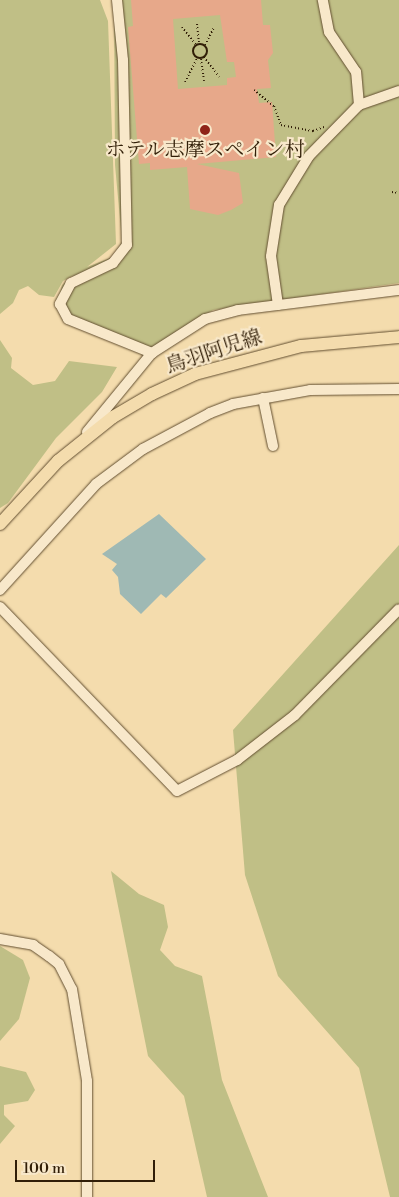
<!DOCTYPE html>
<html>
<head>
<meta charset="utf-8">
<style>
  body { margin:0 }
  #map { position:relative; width:399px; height:1197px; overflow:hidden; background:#f4dcad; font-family:"Libre Bodoni","Noto Serif JP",serif }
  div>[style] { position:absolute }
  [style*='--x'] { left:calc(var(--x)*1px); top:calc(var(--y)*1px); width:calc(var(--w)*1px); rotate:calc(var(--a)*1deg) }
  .green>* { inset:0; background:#c0bf86 }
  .water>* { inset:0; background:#9fb9b4 }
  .building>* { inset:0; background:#e7a88a }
  .path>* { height:2px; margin-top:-1px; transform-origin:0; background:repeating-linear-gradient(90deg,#311e07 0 1px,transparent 0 3.5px) }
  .path>.ring { margin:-1px; padding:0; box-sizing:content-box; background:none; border:2px solid #311e07; border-radius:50% }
  .roads { filter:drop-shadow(0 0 1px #624e30) drop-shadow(0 0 1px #624e30) }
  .minor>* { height:10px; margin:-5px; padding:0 5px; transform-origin:5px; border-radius:5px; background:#f8e8ca }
  .major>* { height:12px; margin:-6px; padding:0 6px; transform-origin:6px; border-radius:6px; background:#f4dcad }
  .dots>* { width:14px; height:14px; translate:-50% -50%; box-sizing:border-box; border:2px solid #f8e8ca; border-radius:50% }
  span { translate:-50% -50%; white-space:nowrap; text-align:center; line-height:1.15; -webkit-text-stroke:4.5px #f8e8ca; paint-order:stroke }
  .poi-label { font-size:20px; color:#311e07 }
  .street-label { font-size:20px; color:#311e07 }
  .scale { position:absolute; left:15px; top:1160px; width:140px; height:22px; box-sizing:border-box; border:2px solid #311e07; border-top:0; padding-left:6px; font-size:15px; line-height:18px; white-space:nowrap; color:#311e07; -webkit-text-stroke:4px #f8e8ca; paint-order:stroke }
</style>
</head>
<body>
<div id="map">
  <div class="green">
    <div style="clip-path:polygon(0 0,100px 0,108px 21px,116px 244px,87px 267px,115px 256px,122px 241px,115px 165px,114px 0,399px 0,399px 283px,213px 310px,151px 351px,138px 350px,65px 323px,57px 305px,62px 285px,74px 275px,63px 281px,54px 297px,39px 295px,28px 286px,19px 290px,13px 303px,0 314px)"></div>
    <div style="clip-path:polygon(0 340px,12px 358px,11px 368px,33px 385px,55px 381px,69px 361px,117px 367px,102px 392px,56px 438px,8px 503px,0 508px)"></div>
    <div style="clip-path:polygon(399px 545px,399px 1197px,390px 1197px,359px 1068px,278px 976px,245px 875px,233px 730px)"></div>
    <div style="clip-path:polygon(111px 871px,139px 894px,164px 905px,168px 927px,160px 950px,175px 966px,202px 976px,222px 1080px,268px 1197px,207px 1197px,184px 1096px,148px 1056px)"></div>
    <div style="clip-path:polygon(0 946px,23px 960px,30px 978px,19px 1019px,0 1041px)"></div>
    <div style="clip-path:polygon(0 1066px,26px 1072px,35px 1090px,28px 1101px,4px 1105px,4px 1115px,15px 1126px,0 1144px)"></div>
  </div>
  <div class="water">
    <div style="clip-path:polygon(159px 514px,206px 559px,166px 598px,161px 594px,141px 614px,120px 594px,118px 577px,112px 570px,117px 564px,102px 554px)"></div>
  </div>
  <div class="building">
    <div style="clip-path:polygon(evenodd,131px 0,261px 0,263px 25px,270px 25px,273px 53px,268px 60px,271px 88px,257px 89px,259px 103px,272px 102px,276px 157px,197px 164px,239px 173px,243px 203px,231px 210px,218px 215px,190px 209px,187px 167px,150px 170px,150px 163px,139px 164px,128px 27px,133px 26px,131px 0,220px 15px,227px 62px,234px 62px,236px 77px,227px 78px,227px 85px,178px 89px,173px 19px,220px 15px)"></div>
  </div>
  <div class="path">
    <div style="--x:197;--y:24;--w:20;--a:84"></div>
    <div style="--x:182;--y:27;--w:23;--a:52"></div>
    <div class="ring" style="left:193px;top:44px;width:12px;height:12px"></div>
    <div style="--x:205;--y:45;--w:20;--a:-63"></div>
    <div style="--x:204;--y:57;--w:25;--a:53"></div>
    <div style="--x:201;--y:59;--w:22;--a:82"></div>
    <div style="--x:185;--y:82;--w:27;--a:-63"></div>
    <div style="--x:254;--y:90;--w:26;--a:39"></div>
    <div style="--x:274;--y:106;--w:20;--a:70"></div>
    <div style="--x:281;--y:125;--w:33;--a:11"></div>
    <div style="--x:313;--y:131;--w:12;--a:-20"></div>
    <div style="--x:392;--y:192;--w:7;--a:8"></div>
  </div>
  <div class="roads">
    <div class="minor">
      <div style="--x:117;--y:0;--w:60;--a:84.3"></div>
      <div style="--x:123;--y:60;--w:185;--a:88.8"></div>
      <div style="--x:127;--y:245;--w:23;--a:128"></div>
      <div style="--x:113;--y:263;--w:47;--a:154.5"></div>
      <div style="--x:71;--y:283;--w:24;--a:118"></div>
      <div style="--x:60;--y:304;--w:17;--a:62"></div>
      <div style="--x:68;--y:319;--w:91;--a:22"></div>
      <div style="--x:359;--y:105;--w:42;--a:-19.3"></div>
      <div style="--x:278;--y:305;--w:49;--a:-98.1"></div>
      <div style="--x:271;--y:256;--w:52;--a:-81.1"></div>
      <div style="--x:279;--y:205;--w:57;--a:-58.5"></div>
      <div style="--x:309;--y:156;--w:71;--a:-45.6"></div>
      <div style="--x:359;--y:105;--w:33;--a:-95"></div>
      <div style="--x:356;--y:72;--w:48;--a:-124"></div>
      <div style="--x:329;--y:32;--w:33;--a:-101"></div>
      <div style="--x:263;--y:398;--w:49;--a:78.2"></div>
      <div style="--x:87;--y:432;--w:102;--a:-50.6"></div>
      <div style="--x:152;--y:353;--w:63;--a:-32.7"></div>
      <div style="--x:205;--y:319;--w:34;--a:-15"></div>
      <div style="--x:238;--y:310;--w:162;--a:-7.1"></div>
      <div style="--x:0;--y:590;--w:143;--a:-47.8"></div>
      <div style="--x:96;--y:484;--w:59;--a:-36.7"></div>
      <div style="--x:143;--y:449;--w:76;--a:-28.2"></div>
      <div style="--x:210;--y:413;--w:25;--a:-21"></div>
      <div style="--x:233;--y:404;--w:78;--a:-10.3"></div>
      <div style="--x:310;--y:390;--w:89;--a:-0.6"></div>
      <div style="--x:0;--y:607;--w:255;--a:46.1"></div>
      <div style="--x:177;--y:791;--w:68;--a:-27.3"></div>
      <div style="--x:237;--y:760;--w:73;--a:-37.8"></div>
      <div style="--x:295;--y:715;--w:148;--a:-45.5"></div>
      <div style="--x:0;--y:939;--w:34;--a:10"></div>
      <div style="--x:33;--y:945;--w:19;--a:35"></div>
      <div style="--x:49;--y:956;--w:13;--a:39"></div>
      <div style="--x:59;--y:964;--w:28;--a:63"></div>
      <div style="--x:72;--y:989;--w:93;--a:80.7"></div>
      <div style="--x:87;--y:1081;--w:116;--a:90"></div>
    </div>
    <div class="major">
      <div style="--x:0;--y:524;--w:86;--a:-47.4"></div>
      <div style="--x:58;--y:461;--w:70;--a:-38.7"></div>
      <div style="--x:113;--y:417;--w:45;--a:-30.5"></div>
      <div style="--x:152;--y:394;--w:47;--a:-24.9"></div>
      <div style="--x:195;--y:374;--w:110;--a:-14.8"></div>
      <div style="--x:301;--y:346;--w:98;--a:-5.2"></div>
    </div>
  </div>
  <div class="dots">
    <div style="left:205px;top:130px;background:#8f2418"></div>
  </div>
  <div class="poi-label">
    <span style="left:205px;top:150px">ホテル志摩スペイン村</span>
  </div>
  <div class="street-label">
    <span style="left:214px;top:352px;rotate:-18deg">鳥羽阿児線</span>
  </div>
  <div class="scale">100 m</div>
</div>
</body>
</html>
